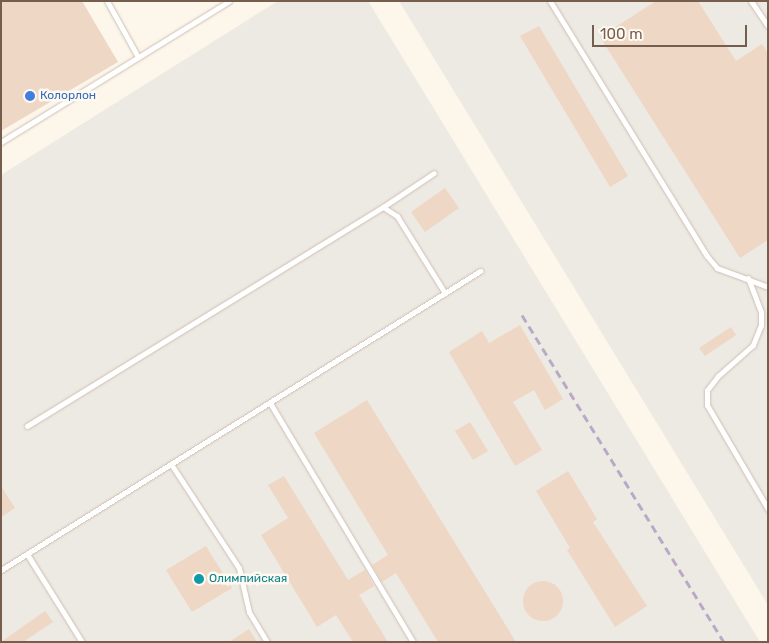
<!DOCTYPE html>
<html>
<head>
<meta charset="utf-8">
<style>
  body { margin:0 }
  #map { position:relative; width:769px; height:643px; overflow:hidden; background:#fcf6eb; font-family:Rubik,sans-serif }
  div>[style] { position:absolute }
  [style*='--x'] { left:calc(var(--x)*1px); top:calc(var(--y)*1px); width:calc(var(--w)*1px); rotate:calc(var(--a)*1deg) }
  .industrial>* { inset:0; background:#ede9e3 }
  .building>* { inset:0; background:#efd7c5 }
  .round { border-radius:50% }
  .roads { filter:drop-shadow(0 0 1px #cebfb1) drop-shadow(0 0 1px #cebfb1) }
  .service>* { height:5px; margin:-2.5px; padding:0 2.5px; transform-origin:2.5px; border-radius:2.5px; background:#fff }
  .rail>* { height:3px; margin-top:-1.5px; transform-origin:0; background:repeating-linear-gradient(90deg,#baa9c6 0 8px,transparent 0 13px) }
  .dots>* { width:14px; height:14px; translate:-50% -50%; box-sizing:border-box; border:2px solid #fefaf2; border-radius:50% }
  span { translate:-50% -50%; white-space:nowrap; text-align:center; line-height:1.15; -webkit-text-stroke:5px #fefaf2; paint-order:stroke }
  .shop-label { font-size:12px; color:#366cbe }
  .left { translate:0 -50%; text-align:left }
  .culture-label { font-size:12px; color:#0d838f }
  .frame { position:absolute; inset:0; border:2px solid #765e4f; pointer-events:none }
  .scale { position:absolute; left:592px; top:25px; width:155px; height:22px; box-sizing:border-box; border:2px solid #765e4f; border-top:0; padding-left:6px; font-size:15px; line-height:18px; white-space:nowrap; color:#765e4f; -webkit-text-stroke:4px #fefaf2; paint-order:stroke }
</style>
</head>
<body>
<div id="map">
  <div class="industrial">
    <div style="clip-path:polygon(278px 1px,368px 1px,760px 642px,1px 642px,1px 175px)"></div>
    <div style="clip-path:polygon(399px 1px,768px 1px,768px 605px)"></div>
  </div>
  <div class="building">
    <div style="clip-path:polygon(1px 1px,82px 1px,118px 62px,1px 131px)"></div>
    <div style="clip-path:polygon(656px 1px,698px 1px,736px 61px,762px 44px,768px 53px,768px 240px,740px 258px,600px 37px)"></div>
    <div style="clip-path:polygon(539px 26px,628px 176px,610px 187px,520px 36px)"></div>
    <div style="clip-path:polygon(445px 188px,459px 208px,425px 232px,411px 212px)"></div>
    <div style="clip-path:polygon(520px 325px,563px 399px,545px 410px,534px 390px,513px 402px,542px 450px,515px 466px,449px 352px,482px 331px,489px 343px)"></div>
    <div style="clip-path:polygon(731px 327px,736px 335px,705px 356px,699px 348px)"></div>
    <div style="clip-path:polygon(367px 400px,516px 642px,438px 642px,396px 573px,382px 582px,372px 565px,388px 555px,314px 433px)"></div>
    <div style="clip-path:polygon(470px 422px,488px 451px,473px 460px,455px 431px)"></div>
    <div style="clip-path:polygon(568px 471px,597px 519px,593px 522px,647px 606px,615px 627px,567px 550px,570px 548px,536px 491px)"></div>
    <div style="clip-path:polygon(284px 476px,348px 580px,365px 570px,374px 586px,359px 595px,388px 642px,353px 642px,336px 615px,317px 627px,261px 535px,288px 518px,268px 485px)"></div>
    <div style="clip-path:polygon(1px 486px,15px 508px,1px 517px)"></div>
    <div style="clip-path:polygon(206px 546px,232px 588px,192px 612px,166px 570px)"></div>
    <div class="round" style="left:523px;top:581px;width:40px;height:40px"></div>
    <div style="clip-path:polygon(45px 611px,53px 622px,23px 642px,1px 642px)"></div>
    <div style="clip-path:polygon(249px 629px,257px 642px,229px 642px)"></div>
  </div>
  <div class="roads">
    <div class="service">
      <div style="--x:107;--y:1;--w:64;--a:61"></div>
      <div style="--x:550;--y:1;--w:299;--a:58.4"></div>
      <div style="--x:707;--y:256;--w:16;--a:50"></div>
      <div style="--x:717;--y:268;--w:54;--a:20.4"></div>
      <div style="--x:751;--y:1;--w:30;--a:56"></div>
      <div style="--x:1;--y:142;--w:268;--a:-31.7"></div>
      <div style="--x:383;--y:207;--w:61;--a:-33.7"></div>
      <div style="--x:748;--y:278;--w:36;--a:69"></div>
      <div style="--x:761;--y:312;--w:13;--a:90"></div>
      <div style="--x:761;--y:325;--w:22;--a:112"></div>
      <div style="--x:753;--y:345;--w:47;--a:138.5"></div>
      <div style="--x:718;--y:376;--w:18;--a:128"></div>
      <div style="--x:707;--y:390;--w:15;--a:90"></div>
      <div style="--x:707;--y:405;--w:121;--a:59.6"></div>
      <div style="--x:270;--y:403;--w:279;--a:59.1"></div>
      <div style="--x:27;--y:426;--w:418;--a:-31.6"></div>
      <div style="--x:383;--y:207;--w:17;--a:33"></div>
      <div style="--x:397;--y:216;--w:91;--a:58.1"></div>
      <div style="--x:171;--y:464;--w:124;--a:56.8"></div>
      <div style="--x:239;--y:568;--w:45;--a:77.2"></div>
      <div style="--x:249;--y:612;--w:35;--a:59"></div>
      <div style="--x:27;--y:554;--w:104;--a:58"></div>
      <div style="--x:1;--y:570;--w:565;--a:-31.97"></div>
    </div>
  </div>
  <div class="rail">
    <div style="--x:522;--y:315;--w:384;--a:58.3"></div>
  </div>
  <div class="dots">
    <div style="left:30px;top:96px;background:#3f7fe0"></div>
    <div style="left:199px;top:579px;background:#0f9aa8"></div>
  </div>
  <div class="shop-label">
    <span class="left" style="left:40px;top:96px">Колорлон</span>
  </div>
  <div class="culture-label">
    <span class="left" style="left:209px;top:579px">Олимпийская</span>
  </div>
  <div class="frame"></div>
  <div class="scale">100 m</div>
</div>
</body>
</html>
